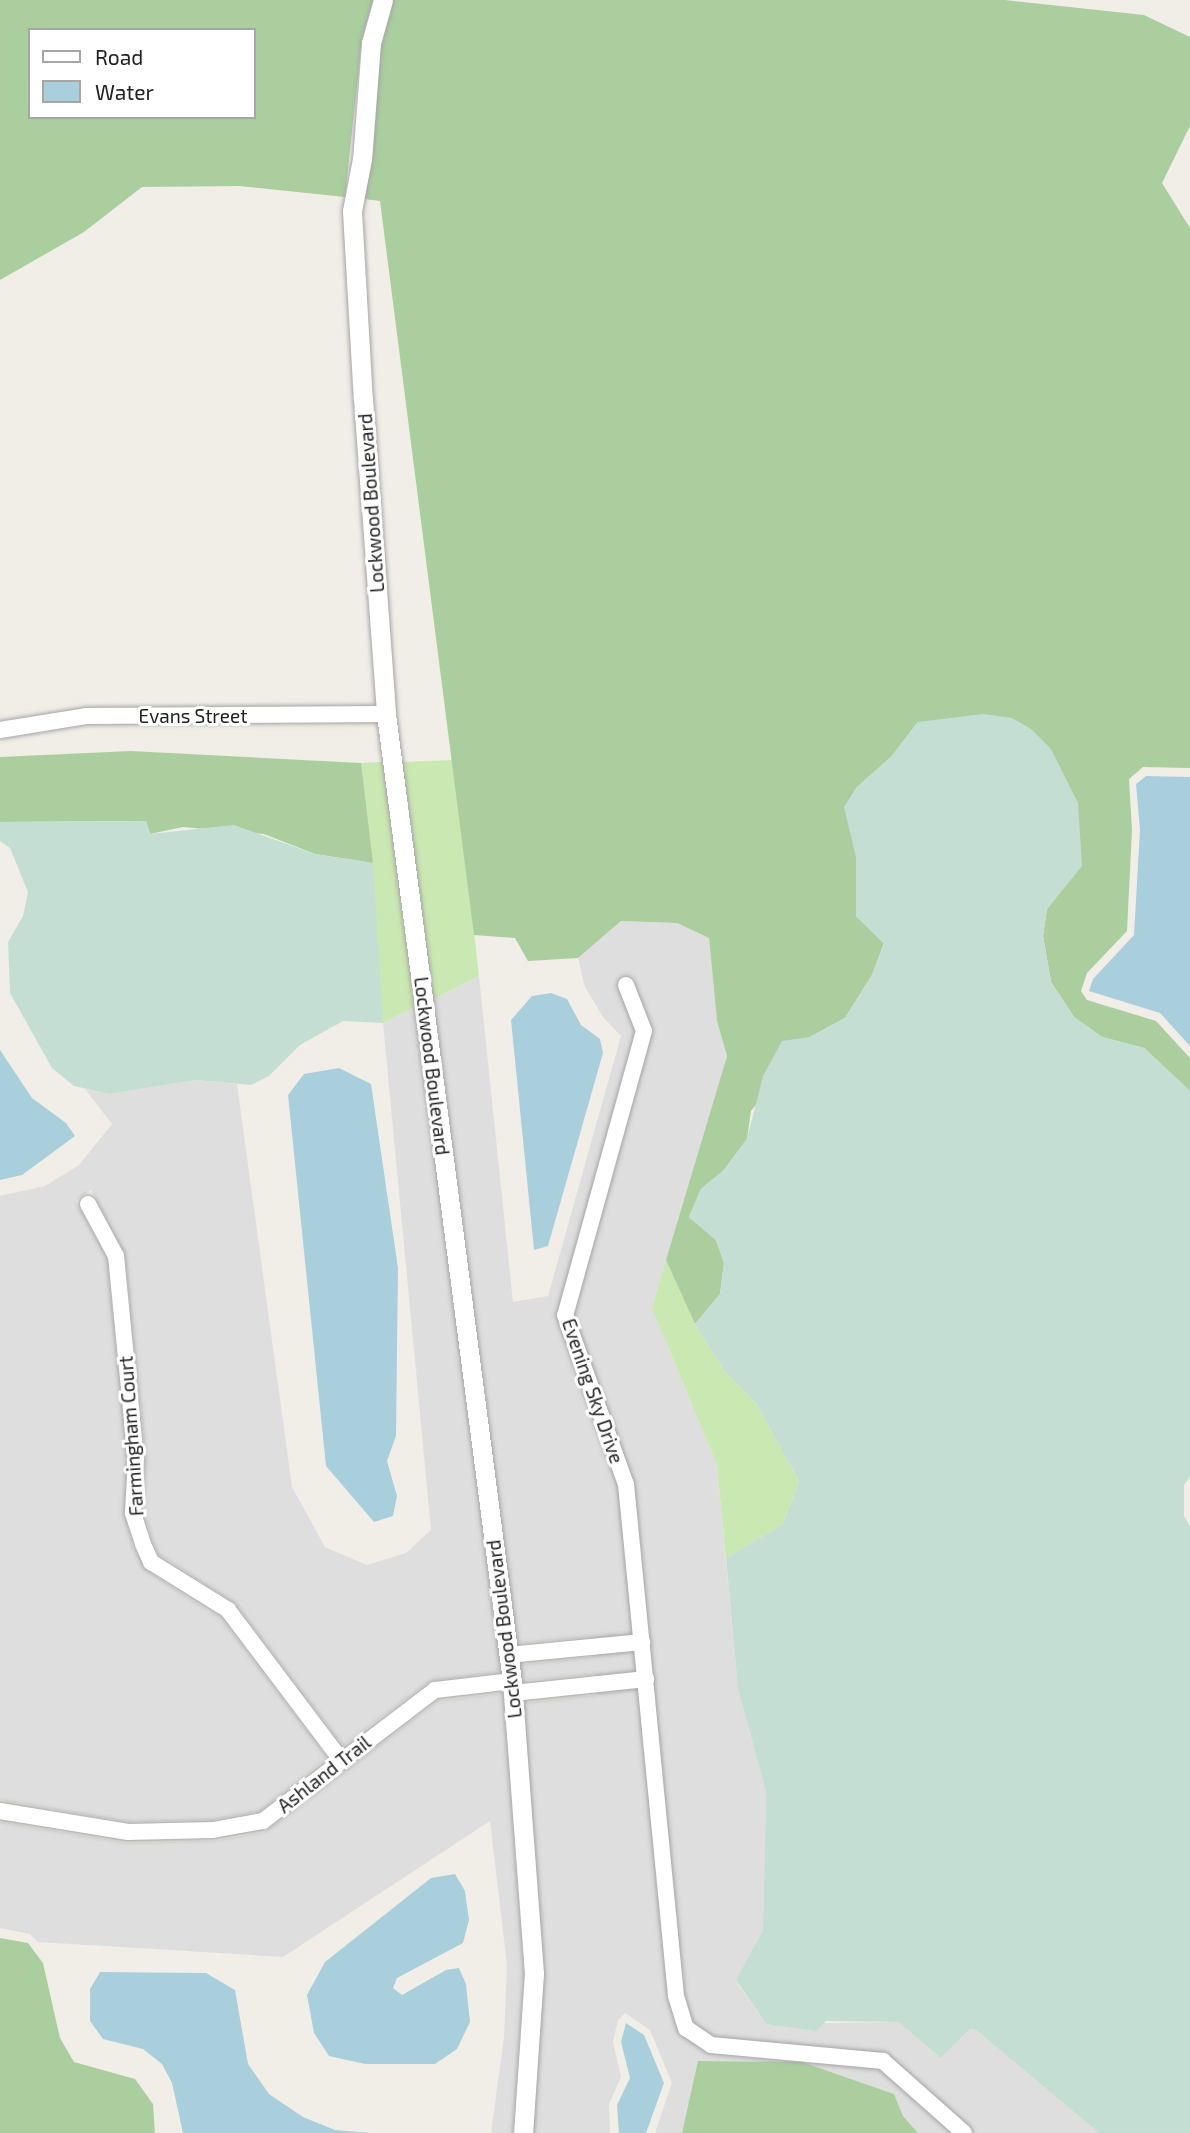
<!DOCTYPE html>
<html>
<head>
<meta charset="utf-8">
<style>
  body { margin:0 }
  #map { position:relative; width:1190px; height:2133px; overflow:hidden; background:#f1eee8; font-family:"Exo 2",sans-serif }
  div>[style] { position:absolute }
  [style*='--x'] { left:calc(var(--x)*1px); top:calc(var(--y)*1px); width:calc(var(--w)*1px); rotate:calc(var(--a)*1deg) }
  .residential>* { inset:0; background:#dfdede }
  .grass>* { inset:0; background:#cae8b1 }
  .forest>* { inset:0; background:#abce9f }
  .wetland>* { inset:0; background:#c5ded3 }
  .water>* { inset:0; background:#aacfdc }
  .roads { filter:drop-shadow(0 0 2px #a5a5a5) drop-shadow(0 0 2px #a5a5a5) }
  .minor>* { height:16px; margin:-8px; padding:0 8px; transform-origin:8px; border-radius:8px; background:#fff }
  .tertiary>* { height:19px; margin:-9.5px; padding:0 9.5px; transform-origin:9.5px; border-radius:9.5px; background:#fff }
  span { translate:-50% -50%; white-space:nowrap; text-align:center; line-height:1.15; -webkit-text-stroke:6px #fff; paint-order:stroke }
  .street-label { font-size:19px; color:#212121 }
  .legend { position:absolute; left:28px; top:28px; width:228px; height:91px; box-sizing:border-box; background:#fff; border:2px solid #a6a6a6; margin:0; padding:9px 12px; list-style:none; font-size:21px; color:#212121 }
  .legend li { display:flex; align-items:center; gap:14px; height:35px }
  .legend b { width:35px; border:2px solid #a6a6a6 }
</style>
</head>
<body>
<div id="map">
  <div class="residential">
    <div style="clip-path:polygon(621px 921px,677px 923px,709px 938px,717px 1021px,727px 1056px,652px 1308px,717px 1465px,738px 1689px,766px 1792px,763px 1930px,736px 1981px,766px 2024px,898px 2022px,941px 2058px,970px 2029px,976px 2030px,1099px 2133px,918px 2133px,903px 2116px,894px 2094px,802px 2062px,699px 2061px,682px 2133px,655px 2133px,672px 2083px,650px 2030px,625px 2013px,618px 2020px,613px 2042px,621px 2077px,609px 2104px,610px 2133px,532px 2133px,523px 1703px,597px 1695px,595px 1674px,521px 1681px,519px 1665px,592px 1657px,591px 1637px,517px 1643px,433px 999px,479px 976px,513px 1302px,548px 1296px,621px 1036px,603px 1017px,585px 987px,578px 958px)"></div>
    <div style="clip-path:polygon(415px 1007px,501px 1672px,430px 1681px,343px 1746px,235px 1603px,158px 1554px,143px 1512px,146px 1457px,125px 1254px,91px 1190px,76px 1201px,107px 1259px,127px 1459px,124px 1513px,134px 1549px,147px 1571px,222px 1619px,327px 1758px,260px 1811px,212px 1820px,129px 1822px,0 1800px,0 1196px,45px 1186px,79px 1165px,112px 1124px,85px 1089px,109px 1094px,196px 1080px,237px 1084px,292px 1487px,325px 1547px,367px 1565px,406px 1553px,431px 1530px,383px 1023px)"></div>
    <div style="clip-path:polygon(503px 1693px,524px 1973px,513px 2133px,491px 2133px,504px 2037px,507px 1965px,490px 1821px,283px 1957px,38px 1942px,30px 1934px,0 1928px,0 1822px,127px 1843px,215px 1841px,265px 1832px,438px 1701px)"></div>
  </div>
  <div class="grass">
    <div style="clip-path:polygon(454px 760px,479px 976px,433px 999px,402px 762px)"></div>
    <div style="clip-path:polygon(383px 762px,415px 1007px,383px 1023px,361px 763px)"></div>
    <div style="clip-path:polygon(666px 1260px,695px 1324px,725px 1372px,756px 1403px,799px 1481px,783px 1524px,726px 1558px,717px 1465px,652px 1308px)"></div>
  </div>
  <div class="forest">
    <div style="clip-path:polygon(evenodd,0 0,373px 0,362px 39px,345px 197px,240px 186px,142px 187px,84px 232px,0 280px,0 0,30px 30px,254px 30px,254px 117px,30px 117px,30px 30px)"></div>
    <div style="clip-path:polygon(393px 0,1005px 0,1144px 15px,1190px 37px,1190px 126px,1162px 183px,1190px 228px,1190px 768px,1143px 767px,1129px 779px,1132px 830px,1127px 931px,1087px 973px,1081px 991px,1087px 1000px,1156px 1021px,1190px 1058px,1190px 1091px,1144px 1048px,1102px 1037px,1074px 1017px,1051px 982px,1043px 936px,1047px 909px,1082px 865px,918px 722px,891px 757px,856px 788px,856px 916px,884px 943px,872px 975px,845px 1018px,810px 1037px,751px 1111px,747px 1139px,724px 1170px,701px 1189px,689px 1217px,716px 1240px,724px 1263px,720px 1294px,695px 1324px,666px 1260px,727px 1056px,717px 1021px,709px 938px,677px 923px,621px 921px,578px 958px,528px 961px,515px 938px,474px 935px,380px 201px,364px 199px,373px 152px,380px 45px)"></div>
    <div style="clip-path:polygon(131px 751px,361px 763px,373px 863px,315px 854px,264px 834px,183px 827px,150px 834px,146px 821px,0 822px,0 757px)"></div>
    <div style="clip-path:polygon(0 1938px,28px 1943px,43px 1963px,60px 2038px,74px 2062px,135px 2079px,153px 2104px,155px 2133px,0 2133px)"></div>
    <div style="clip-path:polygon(698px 2061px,802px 2062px,894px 2094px,903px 2116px,918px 2133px,682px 2133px)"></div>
  </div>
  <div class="wetland">
    <div style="clip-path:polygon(984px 714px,1012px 718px,1031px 729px,1051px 749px,1078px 803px,1082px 866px,1047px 909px,1043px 936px,1051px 982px,1074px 1017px,1102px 1037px,1144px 1048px,1190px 1091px,1190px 1477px,1184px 1485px,1184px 1516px,1190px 1526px,1190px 2133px,1099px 2133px,976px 2030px,970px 2029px,941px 2058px,898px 2022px,826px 2021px,817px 2031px,766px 2024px,736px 1980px,763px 1930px,766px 1792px,738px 1689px,726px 1558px,783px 1524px,799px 1481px,756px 1403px,725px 1372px,695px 1324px,720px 1294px,724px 1263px,716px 1240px,689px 1217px,701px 1189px,724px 1170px,747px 1139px,763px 1076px,782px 1041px,810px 1037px,845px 1018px,872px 975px,884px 944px,856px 916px,856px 857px,844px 807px,856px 788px,891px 757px,918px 722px)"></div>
    <div style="clip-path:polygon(146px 821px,150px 834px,234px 825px,315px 854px,373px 863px,383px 1023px,343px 1021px,300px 1045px,269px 1076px,251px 1085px,196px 1080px,109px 1094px,74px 1086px,52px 1068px,10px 993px,8px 942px,23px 916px,28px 892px,10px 848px,0 841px,0 822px)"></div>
  </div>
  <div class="water">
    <div style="clip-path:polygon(1146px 776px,1190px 777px,1190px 1046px,1160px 1013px,1089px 991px,1093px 979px,1134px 935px,1140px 830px,1136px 784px)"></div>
    <div style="clip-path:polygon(551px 993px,567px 999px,581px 1025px,600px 1039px,603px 1053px,548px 1246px,534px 1250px,511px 1020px,532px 996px)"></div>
    <div style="clip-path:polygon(0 1050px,32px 1098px,66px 1123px,75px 1136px,22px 1175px,0 1180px)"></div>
    <div style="clip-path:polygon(339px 1068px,371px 1084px,398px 1268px,396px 1436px,387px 1461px,397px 1496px,393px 1516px,374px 1522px,326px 1466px,288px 1095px,304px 1074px)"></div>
    <div style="clip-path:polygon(455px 1874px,465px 1891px,469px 1920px,463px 1943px,397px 1978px,393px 1988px,402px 1995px,446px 1970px,459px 1968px,466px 1984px,470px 2022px,457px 2049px,435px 2064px,365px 2064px,329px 2056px,314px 2033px,307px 1995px,325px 1962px,431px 1878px)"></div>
    <div style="clip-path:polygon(100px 1972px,206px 1973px,235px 1990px,248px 2064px,269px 2094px,303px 2117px,335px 2130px,371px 2133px,183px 2133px,172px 2083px,162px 2064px,143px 2049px,103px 2039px,90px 2021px,90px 1989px)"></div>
    <div style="clip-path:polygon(626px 2023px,644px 2035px,664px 2083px,646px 2133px,619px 2133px,617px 2105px,630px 2078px,621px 2042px)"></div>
  </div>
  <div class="roads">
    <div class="minor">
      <div style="--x:0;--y:730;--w:87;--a:-9.2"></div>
      <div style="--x:86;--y:716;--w:300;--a:-0.4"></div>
      <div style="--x:626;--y:985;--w:49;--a:68.6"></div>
      <div style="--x:644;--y:1031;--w:295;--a:105.5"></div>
      <div style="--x:565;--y:1315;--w:180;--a:70.2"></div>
      <div style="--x:626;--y:1484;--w:514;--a:84.42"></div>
      <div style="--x:676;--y:1996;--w:34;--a:73"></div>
      <div style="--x:686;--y:2028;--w:30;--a:34"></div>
      <div style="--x:711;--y:2045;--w:173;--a:5.3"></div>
      <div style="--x:883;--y:2061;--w:108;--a:41.6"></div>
      <div style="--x:88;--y:1204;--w:59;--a:61.7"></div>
      <div style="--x:116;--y:1256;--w:204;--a:84.4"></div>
      <div style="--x:136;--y:1459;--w:54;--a:93.2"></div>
      <div style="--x:133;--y:1513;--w:33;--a:72"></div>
      <div style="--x:143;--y:1544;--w:20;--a:66"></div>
      <div style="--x:151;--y:1562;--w:91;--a:31.9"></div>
      <div style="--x:228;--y:1610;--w:188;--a:53"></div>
      <div style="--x:508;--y:1655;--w:135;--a:-5.5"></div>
      <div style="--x:513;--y:1693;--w:134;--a:-6"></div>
      <div style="--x:0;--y:1811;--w:130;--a:9.3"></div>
      <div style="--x:128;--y:1832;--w:85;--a:-1.3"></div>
      <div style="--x:213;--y:1830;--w:51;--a:-10.2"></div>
      <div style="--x:263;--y:1821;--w:216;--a:-37.3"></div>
      <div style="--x:435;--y:1690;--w:78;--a:-6.7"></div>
    </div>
    <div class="tertiary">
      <div style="--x:383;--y:0;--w:45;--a:105.6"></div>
      <div style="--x:371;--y:43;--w:116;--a:94.4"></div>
      <div style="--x:362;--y:159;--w:53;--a:100.9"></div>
      <div style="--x:352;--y:211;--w:188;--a:86.7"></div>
      <div style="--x:363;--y:399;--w:316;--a:85.8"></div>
      <div style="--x:386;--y:714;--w:975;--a:82.58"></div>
      <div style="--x:512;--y:1681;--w:293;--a:85.7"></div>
      <div style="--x:534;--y:1973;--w:160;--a:93.9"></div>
    </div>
  </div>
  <div class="street-label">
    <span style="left:371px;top:503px;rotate:-94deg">Lockwood Boulevard</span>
    <span style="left:193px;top:716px">Evans Street</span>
    <span style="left:432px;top:1066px;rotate:83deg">Lockwood Boulevard</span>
    <span style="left:593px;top:1391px;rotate:71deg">Evening Sky Drive</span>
    <span style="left:131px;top:1436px;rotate:-94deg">Farmingham Court</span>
    <span style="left:504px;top:1629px;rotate:-97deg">Lockwood Boulevard</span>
    <span style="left:324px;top:1774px;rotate:-38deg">Ashland Trail</span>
  </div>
  <ul class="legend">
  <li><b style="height:9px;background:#fff"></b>Road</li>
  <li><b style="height:19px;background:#aacfdc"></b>Water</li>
  </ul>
</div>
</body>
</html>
